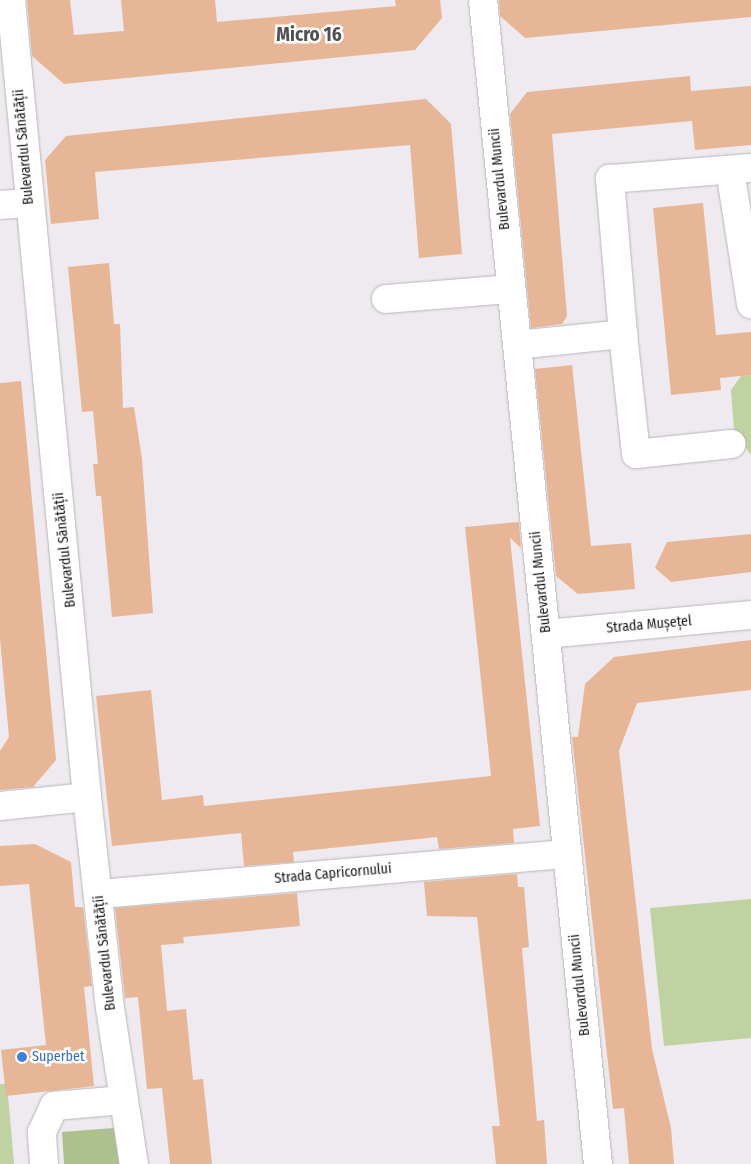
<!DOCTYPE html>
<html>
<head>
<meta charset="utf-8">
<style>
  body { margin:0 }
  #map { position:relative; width:751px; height:1164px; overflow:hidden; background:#eeeaef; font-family:"Fira Sans Condensed",sans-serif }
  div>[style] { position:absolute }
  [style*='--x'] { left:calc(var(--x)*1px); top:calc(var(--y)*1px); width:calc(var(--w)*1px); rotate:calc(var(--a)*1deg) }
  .green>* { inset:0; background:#c0d2a2 }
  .forest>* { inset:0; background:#aec08e }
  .building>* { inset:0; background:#e7b697 }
  .roads { filter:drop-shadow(0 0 1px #b9b5ba) drop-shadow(0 0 1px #b9b5ba) }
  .minor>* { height:28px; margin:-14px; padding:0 14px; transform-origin:14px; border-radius:14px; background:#fff }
  .dots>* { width:14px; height:14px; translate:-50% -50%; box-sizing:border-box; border:2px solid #fff; border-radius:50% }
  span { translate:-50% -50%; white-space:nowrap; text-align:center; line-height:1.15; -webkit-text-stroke:5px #fff; paint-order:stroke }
  .street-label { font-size:14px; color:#171517 }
  .shop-label { font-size:14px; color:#366cbe }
  .left { translate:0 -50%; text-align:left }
  .district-label { font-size:19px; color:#524f53; font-weight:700 }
</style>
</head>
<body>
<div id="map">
  <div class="green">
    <div style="clip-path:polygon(751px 375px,751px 455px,734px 430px,731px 390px,741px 376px)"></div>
    <div style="clip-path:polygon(751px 899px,751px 1038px,664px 1046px,650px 908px)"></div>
    <div style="clip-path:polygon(0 1084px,7px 1084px,14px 1164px,0 1164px)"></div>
  </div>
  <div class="forest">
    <div style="clip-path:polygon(114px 1128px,119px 1164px,64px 1164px,62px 1132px)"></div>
  </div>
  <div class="building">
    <div style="clip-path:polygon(27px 0,70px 0,74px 35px,124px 31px,121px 0,215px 0,217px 22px,396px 6px,395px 0,440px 0,442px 18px,415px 50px,64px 84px,32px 56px)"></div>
    <div style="clip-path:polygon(499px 0,751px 0,751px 17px,525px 38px,500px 16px)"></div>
    <div style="clip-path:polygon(690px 76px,691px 91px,751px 86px,751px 145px,695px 150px,692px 121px,552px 134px,567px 316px,562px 324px,531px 328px,510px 114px,527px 92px)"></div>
    <div style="clip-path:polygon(426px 99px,451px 124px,462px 254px,419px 258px,410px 145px,95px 172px,99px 219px,51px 224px,45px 160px,66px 136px)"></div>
    <div style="clip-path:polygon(703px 203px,716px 335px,751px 332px,751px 375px,720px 378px,721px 390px,671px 395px,653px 208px)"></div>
    <div style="clip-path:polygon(109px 263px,114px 324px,120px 324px,123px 408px,134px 407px,142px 459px,153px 613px,112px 617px,101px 496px,96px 496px,93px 464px,98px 464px,93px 411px,82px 412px,68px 267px)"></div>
    <div style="clip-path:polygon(572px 365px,591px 546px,631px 543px,635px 589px,578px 594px,556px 576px,535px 369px)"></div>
    <div style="clip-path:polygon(21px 381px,56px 760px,33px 787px,0 790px,0 751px,9px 737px,0 639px,0 383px)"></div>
    <div style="clip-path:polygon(519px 522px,521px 548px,510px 538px,540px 826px,513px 829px,514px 843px,439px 849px,437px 837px,293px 852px,294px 862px,244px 866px,241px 833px,112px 846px,96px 696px,151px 690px,162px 800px,203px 795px,204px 806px,491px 776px,465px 527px)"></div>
    <div style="clip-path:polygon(751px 534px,751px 572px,671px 582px,655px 568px,667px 542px)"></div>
    <div style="clip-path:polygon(751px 640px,751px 690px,637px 703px,619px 751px,652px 1049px,671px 1128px,674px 1164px,629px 1164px,624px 1108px,613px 1109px,572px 737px,578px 737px,585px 684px,614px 657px)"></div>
    <div style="clip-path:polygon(35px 844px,71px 862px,75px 907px,83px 907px,92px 986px,84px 987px,94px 1086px,6px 1096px,1px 1050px,46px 1045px,29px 884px,0 886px,0 846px)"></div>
    <div style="clip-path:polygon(517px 874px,518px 887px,524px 887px,529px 947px,522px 948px,537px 1121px,544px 1120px,547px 1164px,496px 1164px,492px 1126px,500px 1126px,477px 917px,427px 916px,424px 882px)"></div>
    <div style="clip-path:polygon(297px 893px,300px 926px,183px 937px,184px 943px,161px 945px,167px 1011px,186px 1009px,193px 1080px,203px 1079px,212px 1164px,170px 1164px,162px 1088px,147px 1089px,138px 997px,125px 998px,115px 908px)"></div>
  </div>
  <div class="roads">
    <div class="minor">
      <div style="--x:11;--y:0;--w:801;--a:84.55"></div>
      <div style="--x:87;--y:797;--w:212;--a:83.8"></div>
      <div style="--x:110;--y:1008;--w:158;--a:81.3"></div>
      <div style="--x:483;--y:0;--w:1170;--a:84.36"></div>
      <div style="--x:730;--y:170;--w:136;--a:81.1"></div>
      <div style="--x:0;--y:205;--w:29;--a:-4"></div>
      <div style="--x:386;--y:299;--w:125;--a:-4.6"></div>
      <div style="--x:623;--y:334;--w:121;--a:83.8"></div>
      <div style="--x:636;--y:454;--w:96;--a:-6"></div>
      <div style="--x:517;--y:345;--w:107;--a:-5.9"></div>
      <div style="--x:623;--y:334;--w:156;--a:-94.8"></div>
      <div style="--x:610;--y:179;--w:141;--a:-4.5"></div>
      <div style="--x:546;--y:634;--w:206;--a:-5.3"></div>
      <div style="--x:0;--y:806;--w:87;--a:-5.9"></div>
      <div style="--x:99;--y:894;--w:470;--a:-4.9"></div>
      <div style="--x:44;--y:1164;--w:32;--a:-94"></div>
      <div style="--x:42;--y:1132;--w:29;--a:-65"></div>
      <div style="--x:54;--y:1106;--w:70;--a:-4.9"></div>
    </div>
  </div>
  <div class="dots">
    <div style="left:22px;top:1057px;background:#3f7fe0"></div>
  </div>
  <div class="street-label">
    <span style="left:24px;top:147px;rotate:-95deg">Bulevardul Sănătății</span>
    <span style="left:500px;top:179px;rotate:-96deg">Bulevardul Muncii</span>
    <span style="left:65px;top:550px;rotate:-96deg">Bulevardul Sănătății</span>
    <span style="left:541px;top:582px;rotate:-96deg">Bulevardul Muncii</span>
    <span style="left:649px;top:625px;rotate:-5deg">Strada Mușețel</span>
    <span style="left:333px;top:874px;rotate:-5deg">Strada Capricornului</span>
    <span style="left:105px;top:953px;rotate:-96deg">Bulevardul Sănătății</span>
    <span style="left:580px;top:985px;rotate:-96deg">Bulevardul Muncii</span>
  </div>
  <div class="shop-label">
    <span class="left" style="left:32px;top:1057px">Superbet</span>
  </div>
  <div class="district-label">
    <span style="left:309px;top:35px">Micro 16</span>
  </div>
</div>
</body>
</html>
